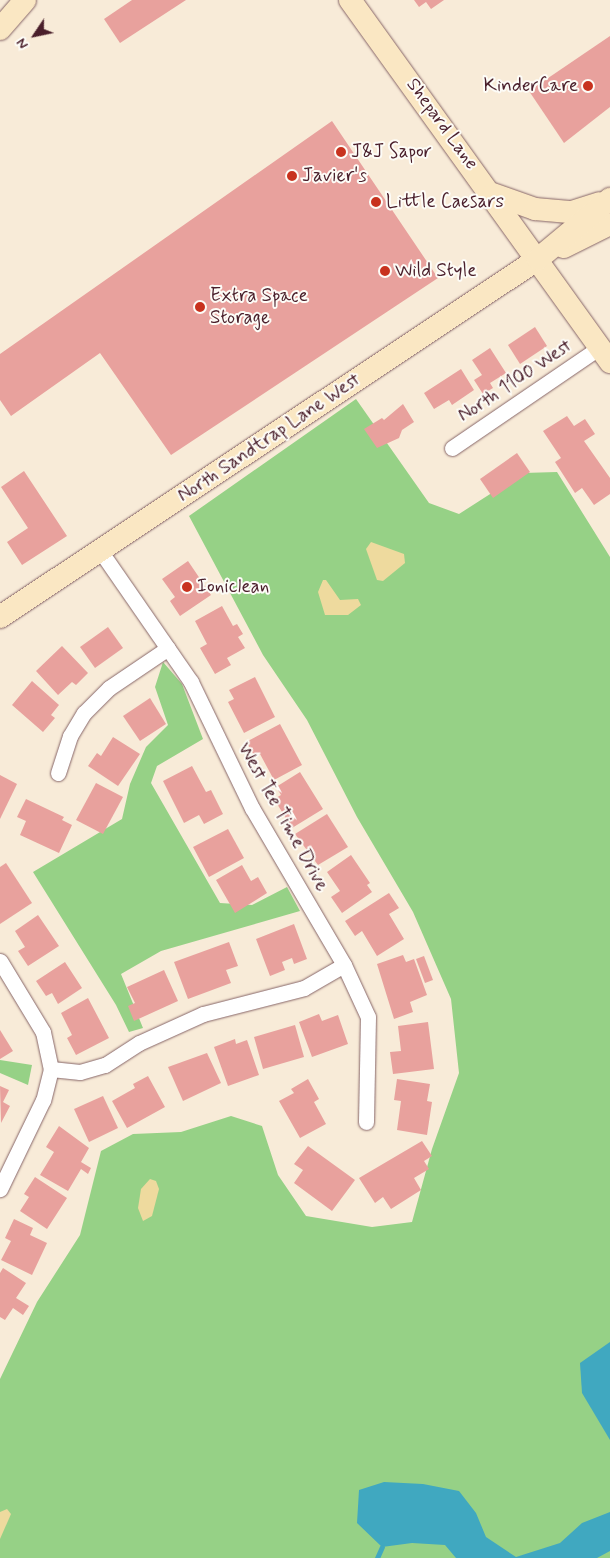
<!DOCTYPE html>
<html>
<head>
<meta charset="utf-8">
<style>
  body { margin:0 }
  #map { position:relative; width:610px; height:1558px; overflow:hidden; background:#f8ebd8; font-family:Mynerve,sans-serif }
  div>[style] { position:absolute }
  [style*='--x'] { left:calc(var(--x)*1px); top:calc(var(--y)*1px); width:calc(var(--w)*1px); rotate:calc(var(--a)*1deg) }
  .green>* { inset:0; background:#96d186 }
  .sand>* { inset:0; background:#eeda9e }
  .water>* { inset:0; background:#40a8c0 }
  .stream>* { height:5px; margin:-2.5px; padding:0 2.5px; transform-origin:2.5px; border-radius:2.5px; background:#40a8c0 }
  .building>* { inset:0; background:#e8a19d }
  .roads { filter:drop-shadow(0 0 1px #876668) drop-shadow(0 0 1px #876668) }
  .street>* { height:15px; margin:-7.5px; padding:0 7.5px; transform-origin:7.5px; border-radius:7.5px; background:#fff }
  .secondary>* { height:22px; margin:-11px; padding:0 11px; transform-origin:11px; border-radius:11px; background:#fae7c3 }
  .dots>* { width:14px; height:14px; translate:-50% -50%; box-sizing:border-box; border:2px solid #fdfcf7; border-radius:50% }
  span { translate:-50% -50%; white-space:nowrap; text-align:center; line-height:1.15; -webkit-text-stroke:4px #fdfcf7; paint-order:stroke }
  .poi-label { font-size:19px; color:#4a1f2b }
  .right { translate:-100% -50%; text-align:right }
  .left { translate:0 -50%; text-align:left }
  .street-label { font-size:19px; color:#4a1f2b }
  .north { position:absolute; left:10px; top:10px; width:50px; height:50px; -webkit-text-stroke:4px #fdfcf7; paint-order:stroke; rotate:236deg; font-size:14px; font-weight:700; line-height:20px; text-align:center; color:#4a1f2b }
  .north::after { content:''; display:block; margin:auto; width:18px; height:22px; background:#4a1f2b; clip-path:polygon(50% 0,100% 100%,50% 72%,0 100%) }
</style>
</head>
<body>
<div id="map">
  <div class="green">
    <div style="clip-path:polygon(356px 399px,429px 503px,459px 514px,523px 473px,557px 472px,610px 557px,610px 1558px,0 1558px,0 1379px,37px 1302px,80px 1235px,101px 1151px,133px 1134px,181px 1132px,231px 1116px,262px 1126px,278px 1175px,306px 1216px,372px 1227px,412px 1222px,432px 1149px,459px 1073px,451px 999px,413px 912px,357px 817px,307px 720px,263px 655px,189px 516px)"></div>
    <div style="clip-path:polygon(163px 662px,182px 684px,203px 739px,157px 766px,151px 783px,220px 903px,252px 905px,287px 887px,300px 911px,161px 951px,121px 974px,143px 1028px,129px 1032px,116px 1005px,33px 872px,122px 819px,130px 784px,146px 747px,168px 725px,155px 687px)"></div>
    <div style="clip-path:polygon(0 1060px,32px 1065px,28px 1085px,0 1073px)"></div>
  </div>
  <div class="sand">
    <div style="clip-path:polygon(371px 542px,404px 554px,405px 563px,383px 581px,377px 580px,366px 549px)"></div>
    <div style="clip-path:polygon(323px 580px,326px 580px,340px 600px,358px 599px,361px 605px,348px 615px,325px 615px,318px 592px)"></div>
    <div style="clip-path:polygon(150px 1179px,156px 1181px,159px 1189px,152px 1216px,143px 1221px,138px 1208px,141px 1189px)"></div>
    <div style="clip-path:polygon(7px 1509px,11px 1514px,0 1539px,0 1512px)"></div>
  </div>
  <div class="water">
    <div style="clip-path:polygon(610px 1342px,610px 1440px,582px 1393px,580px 1363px)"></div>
    <div style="clip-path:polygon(384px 1482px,423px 1484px,459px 1491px,476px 1513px,486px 1537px,516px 1557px,560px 1543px,582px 1523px,610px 1512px,610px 1551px,597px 1558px,456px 1558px,445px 1545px,412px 1543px,382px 1547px,357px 1523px,359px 1490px)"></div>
  </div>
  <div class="stream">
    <div style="--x:377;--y:1558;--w:12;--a:-66"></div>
  </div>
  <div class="building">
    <div style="clip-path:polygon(132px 0,186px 0,120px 43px,104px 19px)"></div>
    <div style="clip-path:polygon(414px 0,444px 0,431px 9px,426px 2px,419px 7px)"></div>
    <div style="clip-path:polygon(610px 36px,610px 107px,564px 143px,529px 91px)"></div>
    <div style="clip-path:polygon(332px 121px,438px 278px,171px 455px,100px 353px,11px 416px,0 400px,0 354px)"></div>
    <div style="clip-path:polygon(535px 327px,547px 346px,520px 364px,508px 345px)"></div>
    <div style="clip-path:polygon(490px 348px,506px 373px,490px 383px,493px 388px,483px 394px,474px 380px,482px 375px,472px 360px)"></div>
    <div style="clip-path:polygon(461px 369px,474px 390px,452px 405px,449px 400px,434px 409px,424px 393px)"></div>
    <div style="clip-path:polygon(403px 404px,414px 422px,402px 430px,399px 438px,377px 448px,364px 429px,382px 418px,384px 420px)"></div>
    <div style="clip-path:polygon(567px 416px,574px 426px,585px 419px,595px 434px,584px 441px,610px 478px,610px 494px,594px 505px,582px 488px,575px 493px,555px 462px,561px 458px,543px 431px)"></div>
    <div style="clip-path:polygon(517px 453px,530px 472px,493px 498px,480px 479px)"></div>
    <div style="clip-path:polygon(24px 471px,67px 536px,22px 565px,7px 542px,28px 528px,1px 487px)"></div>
    <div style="clip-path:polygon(188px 561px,211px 595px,180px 616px,170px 601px,175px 597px,162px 579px)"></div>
    <div style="clip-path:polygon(222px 606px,233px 626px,237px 624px,243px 634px,238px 637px,245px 648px,227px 658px,231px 665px,215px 674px,200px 648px,207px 644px,195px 621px)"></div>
    <div style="clip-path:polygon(108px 627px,123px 648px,95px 668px,80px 647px)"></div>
    <div style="clip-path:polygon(62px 646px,88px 673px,76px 685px,72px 682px,58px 695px,36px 671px)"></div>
    <div style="clip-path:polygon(255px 677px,275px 717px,244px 733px,228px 702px,234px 699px,229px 690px)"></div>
    <div style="clip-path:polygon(32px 681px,59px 705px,51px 715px,55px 718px,43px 732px,12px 705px)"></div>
    <div style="clip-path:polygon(150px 698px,166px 724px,140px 741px,123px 716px)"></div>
    <div style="clip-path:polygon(280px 724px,302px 765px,274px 780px,260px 754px,255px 757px,246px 742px)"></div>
    <div style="clip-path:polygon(113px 737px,140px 754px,118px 786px,88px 766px,97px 753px,101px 756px)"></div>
    <div style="clip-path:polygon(192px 766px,206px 792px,211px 790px,223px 814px,204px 824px,199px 815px,184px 823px,163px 781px)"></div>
    <div style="clip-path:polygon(300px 772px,323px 809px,292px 828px,274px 799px,281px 795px,276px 787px)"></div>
    <div style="clip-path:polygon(0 775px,17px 784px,0 819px)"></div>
    <div style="clip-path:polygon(96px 783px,123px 797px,103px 834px,76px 820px)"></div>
    <div style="clip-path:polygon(26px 799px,64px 817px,62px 820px,72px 825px,59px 853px,20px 835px,26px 821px,17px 817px)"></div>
    <div style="clip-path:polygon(327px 814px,348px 847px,318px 865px,295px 834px)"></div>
    <div style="clip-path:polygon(228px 829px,244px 858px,209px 877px,193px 847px)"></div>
    <div style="clip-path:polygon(351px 855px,370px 883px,367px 885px,372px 892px,342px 913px,331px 897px,340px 891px,327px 872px)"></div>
    <div style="clip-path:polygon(6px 863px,32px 903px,0 924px,0 867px)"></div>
    <div style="clip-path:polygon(242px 865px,251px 881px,258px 877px,267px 893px,235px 913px,216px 880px)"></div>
    <div style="clip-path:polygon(389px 893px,399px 908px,389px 914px,404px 939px,377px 956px,362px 931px,355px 936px,345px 921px)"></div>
    <div style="clip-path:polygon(38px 915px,59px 946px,28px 966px,18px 951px,25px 947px,15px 931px)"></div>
    <div style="clip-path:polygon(294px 924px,307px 959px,294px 964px,292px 958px,282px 962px,285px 970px,270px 976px,256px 939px)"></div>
    <div style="clip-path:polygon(229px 942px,238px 966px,226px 970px,231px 983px,188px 999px,174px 962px)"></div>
    <div style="clip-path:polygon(403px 955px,406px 962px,414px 959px,427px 995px,410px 1002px,413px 1012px,394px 1019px,377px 964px)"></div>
    <div style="clip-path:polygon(424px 956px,433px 980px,425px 983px,416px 959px)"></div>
    <div style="clip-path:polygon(65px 962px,82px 988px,58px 1004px,52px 993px,46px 996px,36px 981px)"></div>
    <div style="clip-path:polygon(164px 970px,178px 1001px,134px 1021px,128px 1006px,135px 1003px,127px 987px)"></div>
    <div style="clip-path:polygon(88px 998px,109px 1038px,76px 1055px,67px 1038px,72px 1035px,61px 1013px)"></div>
    <div style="clip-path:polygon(319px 1014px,322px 1021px,338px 1015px,348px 1044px,312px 1057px,299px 1022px)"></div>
    <div style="clip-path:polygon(428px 1022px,434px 1069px,393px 1074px,390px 1052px,401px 1051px,398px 1026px)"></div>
    <div style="clip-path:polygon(295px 1025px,304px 1057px,263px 1069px,254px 1037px)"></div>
    <div style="clip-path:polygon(0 1030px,13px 1051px,0 1059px)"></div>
    <div style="clip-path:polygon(235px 1039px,236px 1044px,247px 1040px,259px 1075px,228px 1086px,214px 1047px)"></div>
    <div style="clip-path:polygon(207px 1053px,221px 1083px,183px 1101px,168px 1067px)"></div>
    <div style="clip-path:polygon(148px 1076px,165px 1107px,127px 1128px,112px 1101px,135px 1088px,133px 1084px)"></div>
    <div style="clip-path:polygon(308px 1079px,319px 1099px,314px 1102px,326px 1124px,300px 1138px,279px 1101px,294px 1093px,291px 1089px)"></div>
    <div style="clip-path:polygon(397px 1079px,430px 1084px,427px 1101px,432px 1102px,427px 1135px,397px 1130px,401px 1101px,394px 1100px)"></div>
    <div style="clip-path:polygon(0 1086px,9px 1090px,3px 1102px,10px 1106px,1px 1123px)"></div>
    <div style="clip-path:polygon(103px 1096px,118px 1128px,89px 1142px,74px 1109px)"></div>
    <div style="clip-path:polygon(59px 1126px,89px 1148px,81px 1162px,91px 1168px,88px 1174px,81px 1169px,68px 1191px,40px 1175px,54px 1152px,46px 1147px)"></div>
    <div style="clip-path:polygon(422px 1141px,432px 1156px,424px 1161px,429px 1169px,414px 1178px,421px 1190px,391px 1209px,383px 1197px,375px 1203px,359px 1178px)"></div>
    <div style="clip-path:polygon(308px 1146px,355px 1180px,332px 1211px,294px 1183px,303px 1170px,294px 1164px)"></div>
    <div style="clip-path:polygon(35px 1177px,67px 1198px,47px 1229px,20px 1211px,29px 1197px,24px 1194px)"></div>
    <div style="clip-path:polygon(14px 1219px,33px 1228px,30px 1235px,47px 1243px,32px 1275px,1px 1260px,11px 1241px,5px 1238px)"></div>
    <div style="clip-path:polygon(3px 1268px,26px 1283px,16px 1298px,29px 1306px,23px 1315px,13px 1308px,5px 1320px,0 1317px,0 1273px)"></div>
  </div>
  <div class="roads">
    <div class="street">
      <div style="--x:452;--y:448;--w:179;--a:-34.3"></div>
      <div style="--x:101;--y:552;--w:158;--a:55.3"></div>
      <div style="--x:191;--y:682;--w:140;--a:64.2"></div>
      <div style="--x:252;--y:808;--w:182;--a:59.6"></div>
      <div style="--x:344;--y:965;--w:57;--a:65.2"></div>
      <div style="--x:368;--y:1017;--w:105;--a:91.1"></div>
      <div style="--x:58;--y:773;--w:39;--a:-72"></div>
      <div style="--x:70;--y:736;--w:27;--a:-59"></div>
      <div style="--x:84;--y:713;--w:35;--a:-45"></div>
      <div style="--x:109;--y:688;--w:71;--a:-34.1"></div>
      <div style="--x:0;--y:961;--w:83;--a:58.8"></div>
      <div style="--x:43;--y:1032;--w:38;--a:78"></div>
      <div style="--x:51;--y:1069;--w:32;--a:104"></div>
      <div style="--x:43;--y:1100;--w:99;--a:115.8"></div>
      <div style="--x:51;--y:1069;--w:29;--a:6"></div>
      <div style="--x:80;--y:1072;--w:26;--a:-16"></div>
      <div style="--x:105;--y:1065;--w:40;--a:-32.9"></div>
      <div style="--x:139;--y:1043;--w:70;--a:-24.4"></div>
      <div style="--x:203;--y:1014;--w:104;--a:-14.4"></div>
      <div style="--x:304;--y:988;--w:46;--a:-29.9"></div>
    </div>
    <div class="secondary">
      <div style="--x:350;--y:0;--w:446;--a:54.3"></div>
      <div style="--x:0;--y:29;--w:38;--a:-49"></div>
      <div style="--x:493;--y:194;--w:45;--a:19.7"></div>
      <div style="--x:535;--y:209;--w:37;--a:5"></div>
      <div style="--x:572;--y:212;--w:28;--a:-18"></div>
      <div style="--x:564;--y:247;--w:51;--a:-26.6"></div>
      <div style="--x:0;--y:617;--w:646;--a:-33.64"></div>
      <div style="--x:538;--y:259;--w:94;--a:-39.8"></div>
    </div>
  </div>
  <div class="dots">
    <div style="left:588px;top:86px;background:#c8321e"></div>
    <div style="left:341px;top:152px;background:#c8321e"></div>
    <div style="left:292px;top:176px;background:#c8321e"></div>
    <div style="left:376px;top:202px;background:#c8321e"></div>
    <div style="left:385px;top:271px;background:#c8321e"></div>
    <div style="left:200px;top:307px;background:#c8321e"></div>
    <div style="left:187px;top:587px;background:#c8321e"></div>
  </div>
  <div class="poi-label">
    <span class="right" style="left:578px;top:86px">KinderCare</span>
    <span class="left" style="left:351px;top:152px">J&amp;J Sapor</span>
    <span class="left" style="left:302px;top:176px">Javier's</span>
    <span class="left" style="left:386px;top:202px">Little Caesars</span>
    <span class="left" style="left:395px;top:271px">Wild Style</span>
    <span class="left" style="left:210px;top:307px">Extra Space<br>Storage</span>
    <span class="left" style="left:197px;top:587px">Ioniclean</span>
  </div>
  <div class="street-label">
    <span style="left:442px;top:124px;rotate:54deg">Shepard Lane</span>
    <span style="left:515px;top:381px;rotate:-34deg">North 1100 West</span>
    <span style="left:269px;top:438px;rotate:-34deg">North Sandtrap Lane West</span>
    <span style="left:283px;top:817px;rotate:61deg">West Tee Time Drive</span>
  </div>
  <div class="north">N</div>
</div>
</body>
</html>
